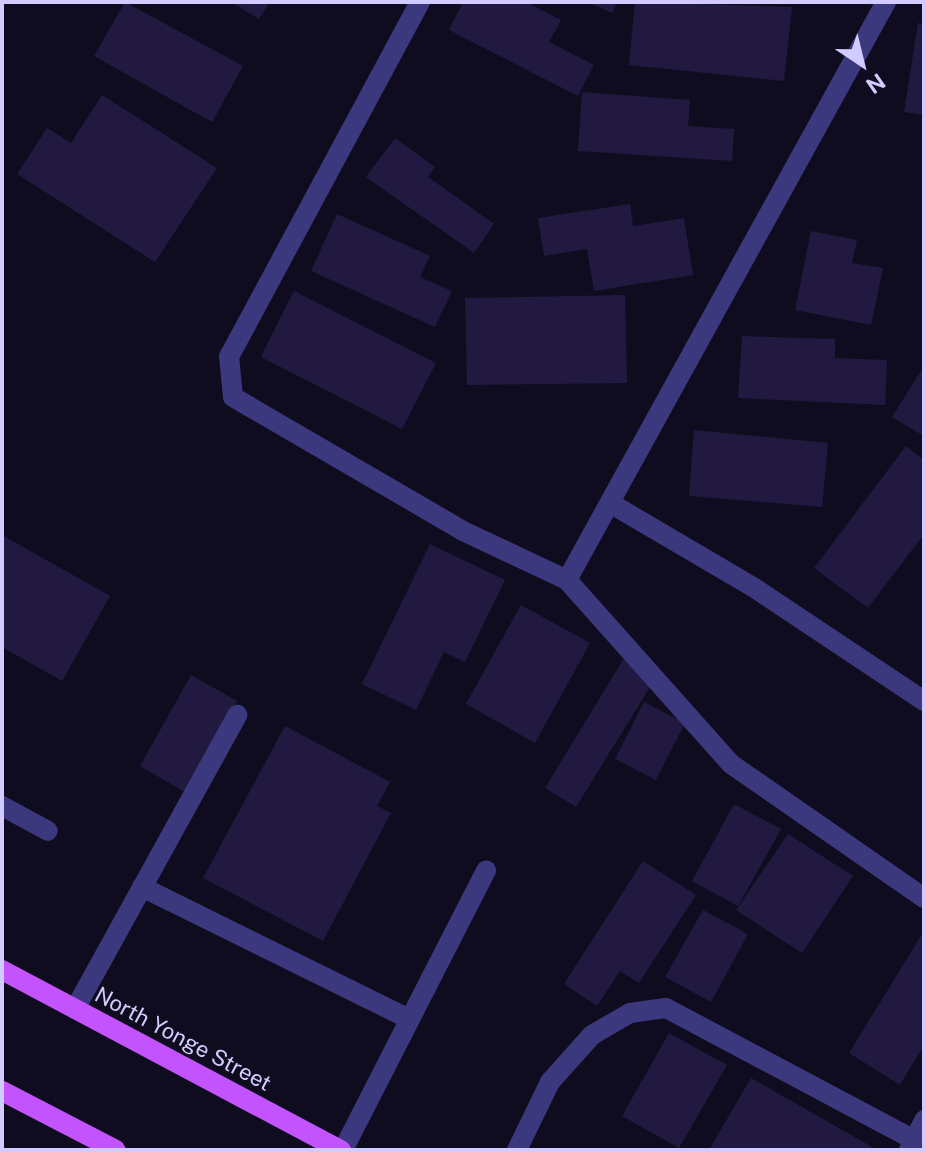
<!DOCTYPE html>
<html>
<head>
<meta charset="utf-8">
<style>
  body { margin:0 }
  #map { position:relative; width:926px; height:1152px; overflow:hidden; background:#100c1f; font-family:"Public Sans",sans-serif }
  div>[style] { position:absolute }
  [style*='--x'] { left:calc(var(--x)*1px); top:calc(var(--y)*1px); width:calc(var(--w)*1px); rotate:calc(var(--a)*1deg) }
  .building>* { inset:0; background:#221940 }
  .service>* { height:20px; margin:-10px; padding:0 10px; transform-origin:10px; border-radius:10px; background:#3c387e }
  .minor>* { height:20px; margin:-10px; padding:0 10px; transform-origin:10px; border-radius:10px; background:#3c387e }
  .primary>* { height:20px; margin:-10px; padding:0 10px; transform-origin:10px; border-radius:10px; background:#c353fd }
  span { translate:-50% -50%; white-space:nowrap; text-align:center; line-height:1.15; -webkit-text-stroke:6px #100c1f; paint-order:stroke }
  .street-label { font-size:22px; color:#d2cbff }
  .frame { position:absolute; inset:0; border:4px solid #d2cbff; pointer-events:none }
  .north { position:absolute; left:822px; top:24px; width:80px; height:80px; -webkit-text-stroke:6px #100c1f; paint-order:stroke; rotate:145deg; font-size:22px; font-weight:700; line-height:32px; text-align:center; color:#d2cbff }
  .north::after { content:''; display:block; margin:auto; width:28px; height:36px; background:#d2cbff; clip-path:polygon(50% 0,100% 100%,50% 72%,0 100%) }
</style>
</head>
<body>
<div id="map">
  <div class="building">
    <div style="clip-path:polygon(125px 2px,243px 66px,212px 122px,94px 56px)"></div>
    <div style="clip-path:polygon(231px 2px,270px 2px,259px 19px)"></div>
    <div style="clip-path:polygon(463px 2px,525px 2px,561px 20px,549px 42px,594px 65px,578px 96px,449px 30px)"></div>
    <div style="clip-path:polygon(588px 2px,617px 2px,612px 13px)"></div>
    <div style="clip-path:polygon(635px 2px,792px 7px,784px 81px,629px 65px)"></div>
    <div style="clip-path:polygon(918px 23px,924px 24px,924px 115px,904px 112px)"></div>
    <div style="clip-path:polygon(582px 92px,690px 100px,688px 126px,734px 129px,732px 161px,578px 151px)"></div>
    <div style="clip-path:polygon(102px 95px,217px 168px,155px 262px,17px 174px,47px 128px,71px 143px)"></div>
    <div style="clip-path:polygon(395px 138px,435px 167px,428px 177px,494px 224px,474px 253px,366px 177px)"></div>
    <div style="clip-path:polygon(630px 204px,633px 226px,684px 218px,693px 275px,594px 291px,587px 249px,544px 256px,538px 218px)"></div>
    <div style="clip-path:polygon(337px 214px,430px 256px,420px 277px,452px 291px,435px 327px,311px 271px)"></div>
    <div style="clip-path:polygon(811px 231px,857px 240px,852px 263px,883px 268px,871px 325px,795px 310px)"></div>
    <div style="clip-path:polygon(294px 291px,436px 363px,402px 429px,261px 357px)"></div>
    <div style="clip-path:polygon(625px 295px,627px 383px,467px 385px,465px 298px)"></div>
    <div style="clip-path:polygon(742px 336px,835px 339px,835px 358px,887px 360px,885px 405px,738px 398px)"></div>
    <div style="clip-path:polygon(924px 366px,924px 436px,892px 417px)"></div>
    <div style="clip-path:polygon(694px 430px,828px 443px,822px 507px,689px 496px)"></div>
    <div style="clip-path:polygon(906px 446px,924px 460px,924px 534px,868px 608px,814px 568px)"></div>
    <div style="clip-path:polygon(2px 535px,110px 596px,62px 681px,2px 647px)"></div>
    <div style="clip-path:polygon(430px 544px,505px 580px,465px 662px,444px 652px,416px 710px,362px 684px)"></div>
    <div style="clip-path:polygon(521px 605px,590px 643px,535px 743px,466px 704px)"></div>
    <div style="clip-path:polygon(626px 655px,658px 674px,576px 807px,545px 788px)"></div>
    <div style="clip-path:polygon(191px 675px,237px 701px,185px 792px,140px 766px)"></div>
    <div style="clip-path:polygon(644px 702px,685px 723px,656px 780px,615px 759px)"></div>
    <div style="clip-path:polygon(285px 726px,390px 782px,377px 806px,391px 813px,323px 941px,203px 878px)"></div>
    <div style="clip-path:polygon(734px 804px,781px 829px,738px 906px,692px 881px)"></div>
    <div style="clip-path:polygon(788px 834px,853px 876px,802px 953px,736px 910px)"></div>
    <div style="clip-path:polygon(643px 861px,696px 895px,639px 983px,620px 971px,597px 1006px,564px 984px)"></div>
    <div style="clip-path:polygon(703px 910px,748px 934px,711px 1002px,665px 977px)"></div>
    <div style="clip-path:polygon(924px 931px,924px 1045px,900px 1085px,849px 1053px)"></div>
    <div style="clip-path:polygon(669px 1033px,727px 1065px,679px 1148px,622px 1116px)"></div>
    <div style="clip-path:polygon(751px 1078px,872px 1147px,871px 1150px,709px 1150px)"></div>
  </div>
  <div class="service">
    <div style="--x:2;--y:806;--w:52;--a:28.5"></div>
    <div style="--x:142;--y:887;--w:298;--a:26.3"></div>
    <div style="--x:75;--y:1009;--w:336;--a:-61.1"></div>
    <div style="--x:343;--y:1150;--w:314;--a:-62.9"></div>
  </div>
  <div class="minor">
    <div style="--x:420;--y:2;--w:402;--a:118.3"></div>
    <div style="--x:229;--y:356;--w:41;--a:84.4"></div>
    <div style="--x:233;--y:397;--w:266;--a:30.2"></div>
    <div style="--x:463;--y:531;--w:115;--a:25.2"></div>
    <div style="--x:567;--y:580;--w:246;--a:48.3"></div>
    <div style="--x:731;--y:764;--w:235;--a:34.8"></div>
    <div style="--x:610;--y:503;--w:166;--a:30.4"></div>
    <div style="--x:753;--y:587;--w:206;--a:33.7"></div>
    <div style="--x:567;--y:580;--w:660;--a:-61.11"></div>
    <div style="--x:517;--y:1150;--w:76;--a:-64.1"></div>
    <div style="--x:550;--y:1082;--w:63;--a:-48.2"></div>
    <div style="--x:592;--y:1035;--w:44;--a:-30.1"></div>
    <div style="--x:630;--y:1013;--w:36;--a:-8"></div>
    <div style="--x:666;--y:1008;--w:281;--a:28"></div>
    <div style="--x:909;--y:1150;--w:34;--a:-63"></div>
  </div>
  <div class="primary">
    <div style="--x:2;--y:970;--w:384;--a:28"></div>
    <div style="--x:2;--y:1091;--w:128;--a:27.4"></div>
  </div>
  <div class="street-label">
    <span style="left:183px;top:1039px;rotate:28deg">North Yonge Street</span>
  </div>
  <div class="frame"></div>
  <div class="north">N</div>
</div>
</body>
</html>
